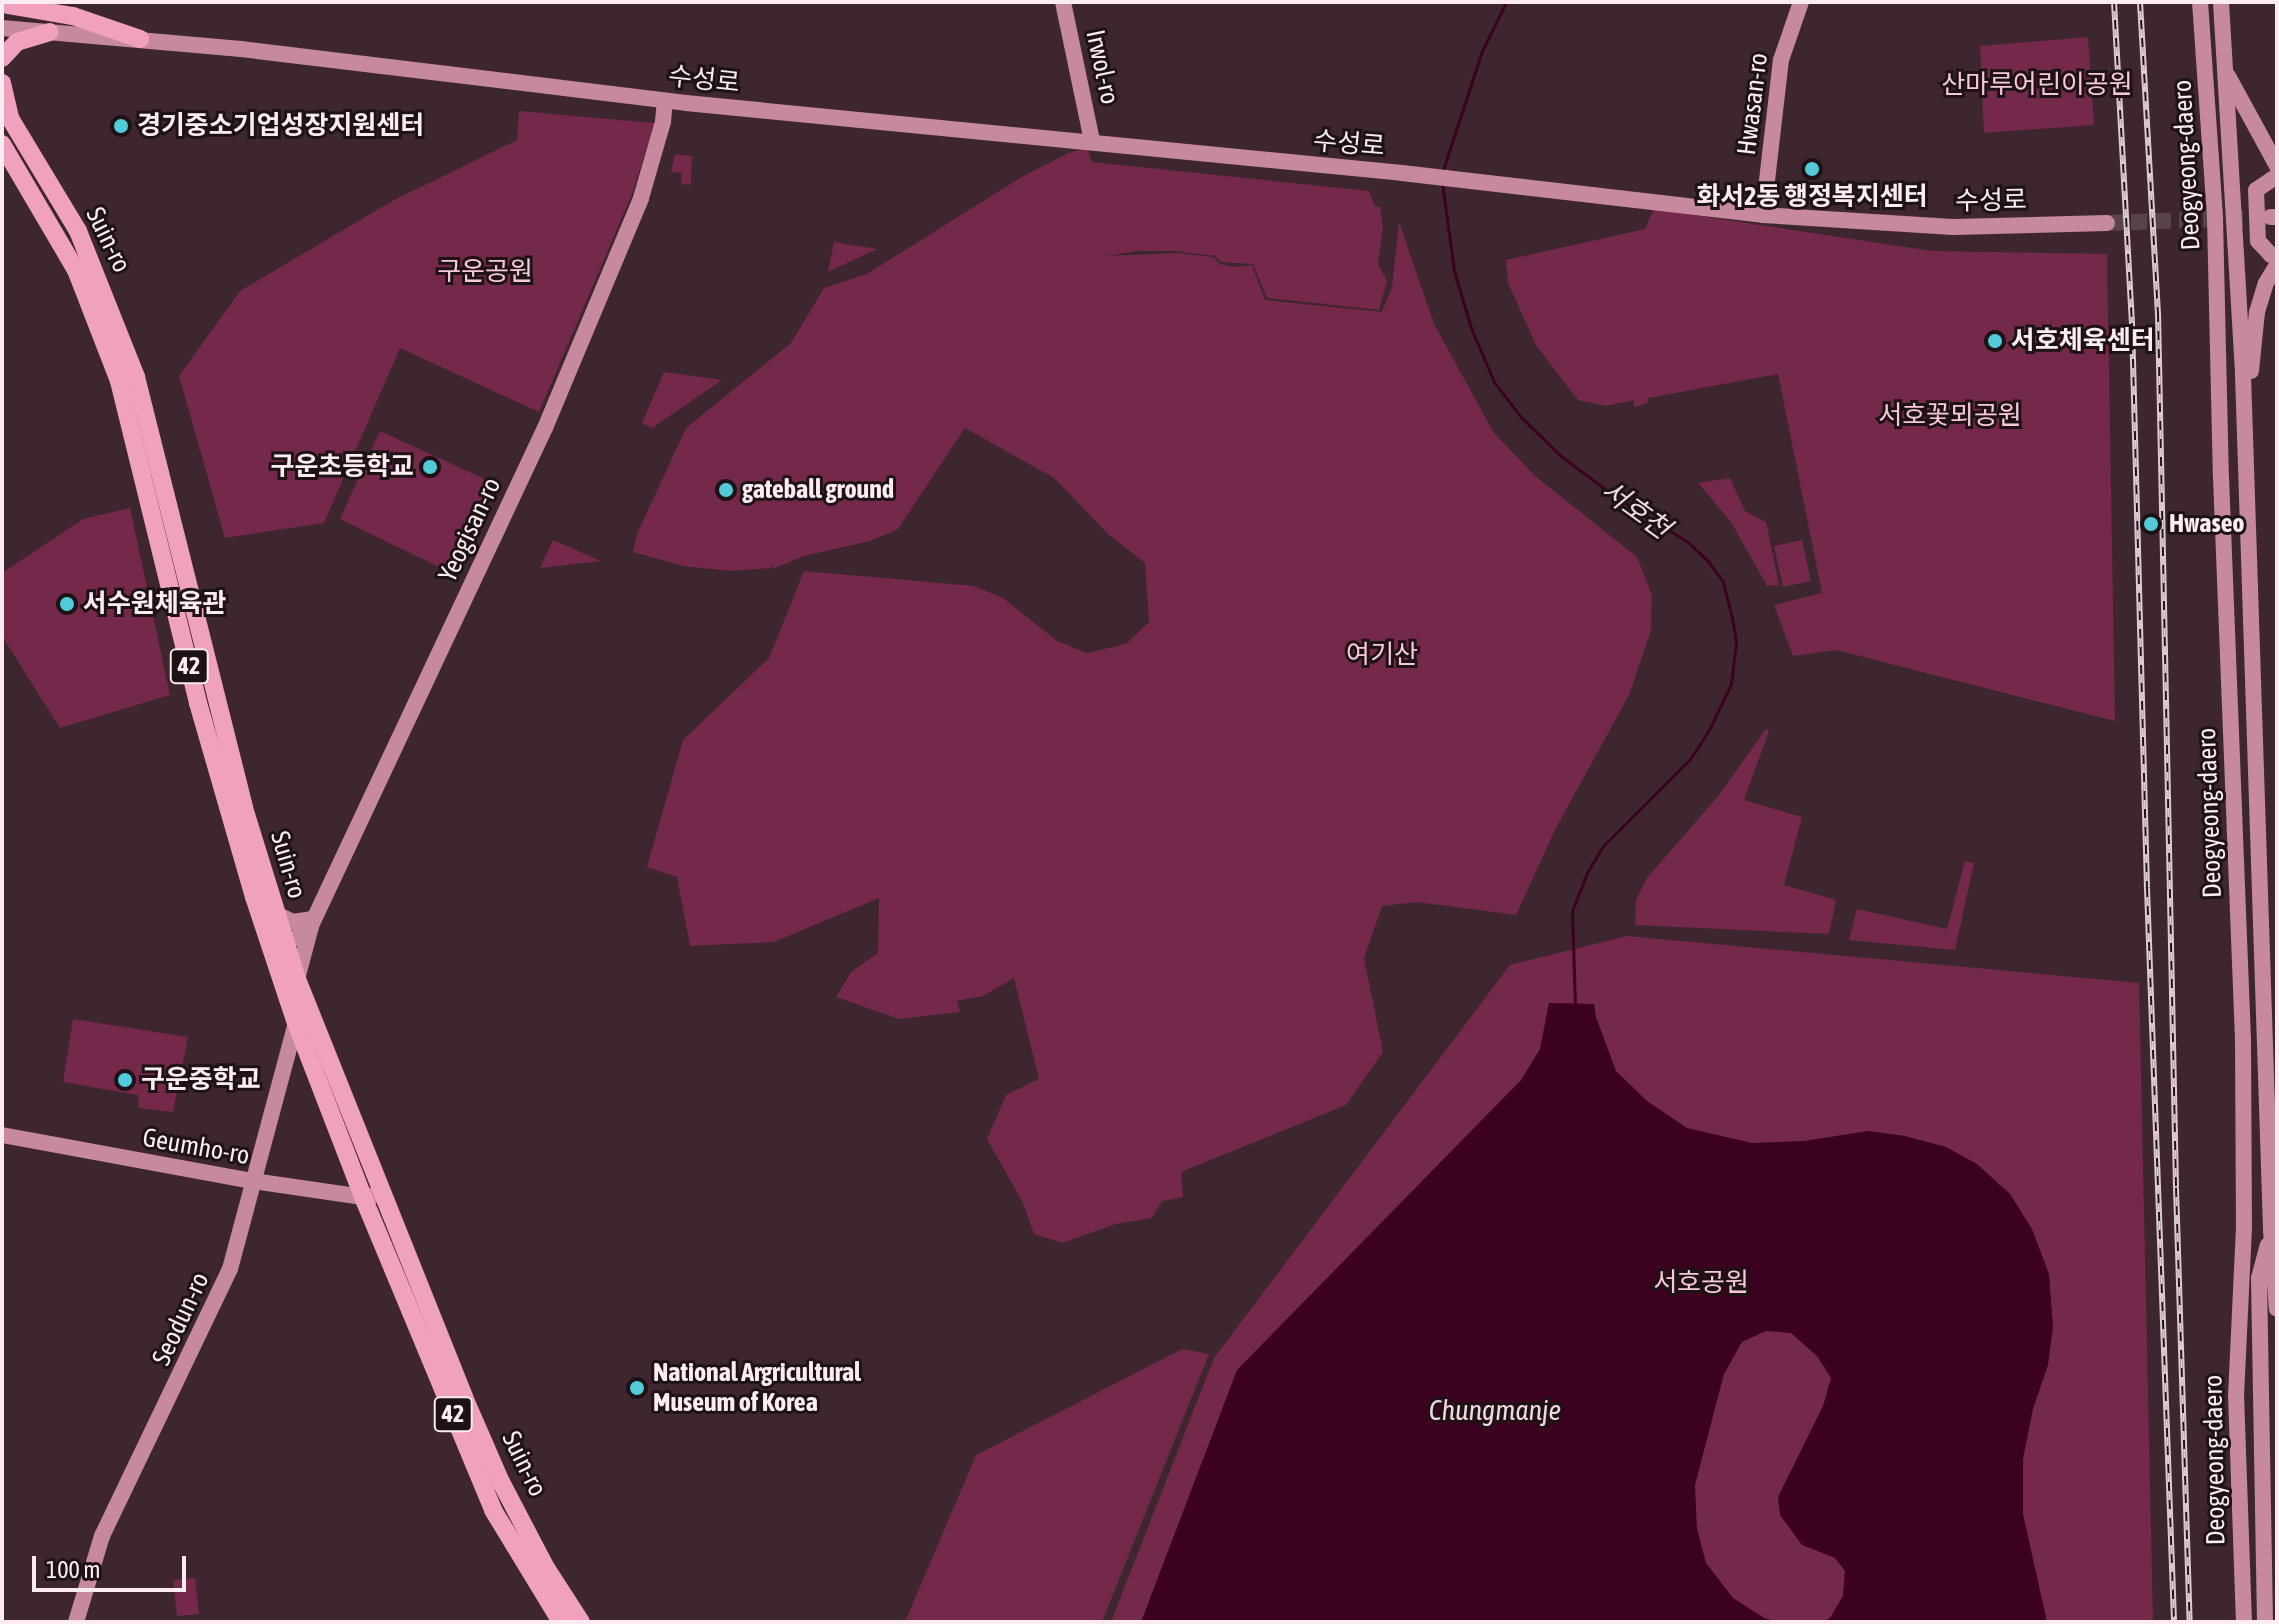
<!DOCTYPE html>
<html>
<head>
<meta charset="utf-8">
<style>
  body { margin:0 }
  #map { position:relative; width:2279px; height:1624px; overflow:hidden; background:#3d262f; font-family:"Asap Condensed","Noto Sans KR",sans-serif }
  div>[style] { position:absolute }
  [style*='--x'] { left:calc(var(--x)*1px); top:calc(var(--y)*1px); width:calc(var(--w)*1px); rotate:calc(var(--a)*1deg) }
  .green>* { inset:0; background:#74284a }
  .water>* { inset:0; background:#3c011f }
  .stream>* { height:3px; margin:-1.5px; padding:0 1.5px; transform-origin:1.5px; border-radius:1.5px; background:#3c011f }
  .secondary-tunnel>* { height:16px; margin-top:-8px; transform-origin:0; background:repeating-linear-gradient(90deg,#5a444c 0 16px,transparent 0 24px) }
  .secondary>* { height:16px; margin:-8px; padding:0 8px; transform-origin:8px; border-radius:8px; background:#c6899f }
  .primary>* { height:18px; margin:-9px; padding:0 9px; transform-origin:9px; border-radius:9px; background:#f0a1be }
  .rail>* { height:6px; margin-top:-3px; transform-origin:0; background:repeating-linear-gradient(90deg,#1d1317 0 9px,#dccbd0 0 18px); box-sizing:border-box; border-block:2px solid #dccbd0 }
  .dots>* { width:22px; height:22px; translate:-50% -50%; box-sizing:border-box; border:4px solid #1d1317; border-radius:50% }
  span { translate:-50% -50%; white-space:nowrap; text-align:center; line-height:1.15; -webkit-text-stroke:6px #1d1317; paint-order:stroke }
  .shield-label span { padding:2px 6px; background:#1d1317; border:2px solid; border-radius:6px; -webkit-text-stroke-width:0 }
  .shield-label { font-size:24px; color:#fcecf1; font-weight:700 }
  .street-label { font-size:26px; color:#fcecf1 }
  .park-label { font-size:26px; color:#f8c7d8 }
  .poi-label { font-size:26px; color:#fcecf1; font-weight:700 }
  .left { translate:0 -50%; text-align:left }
  .right { translate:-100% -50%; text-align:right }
  .water-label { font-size:28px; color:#f2d9e1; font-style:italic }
  .frame { position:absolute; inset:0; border:4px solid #fcecf1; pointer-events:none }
  .scale { position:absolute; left:32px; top:1556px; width:154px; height:36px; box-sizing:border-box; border:4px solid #fcecf1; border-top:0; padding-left:10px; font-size:24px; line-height:28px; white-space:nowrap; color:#fcecf1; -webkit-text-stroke:6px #1d1317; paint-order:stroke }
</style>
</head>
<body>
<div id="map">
  <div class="green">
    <div style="clip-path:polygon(2088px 37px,2094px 125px,1984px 133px,1980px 46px)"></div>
    <div style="clip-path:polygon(519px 111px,655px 123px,632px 194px,539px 412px,400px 348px,324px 523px,225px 538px,179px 376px,240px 291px,394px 200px,517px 140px)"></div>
    <div style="clip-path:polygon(1087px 148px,1092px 162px,1369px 191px,1375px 206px,1380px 207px,1383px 227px,1378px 264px,1387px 281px,1379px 310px,1267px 298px,1253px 264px,1221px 262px,1215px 256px,1175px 251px,1137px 251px,1107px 256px,1178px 253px,1213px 257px,1220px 264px,1234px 267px,1252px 265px,1265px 300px,1382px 312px,1392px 287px,1399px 222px,1434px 324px,1494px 433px,1535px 476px,1637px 557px,1652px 595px,1651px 630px,1629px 695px,1556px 828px,1516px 915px,1417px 902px,1382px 906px,1364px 958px,1383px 1052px,1346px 1105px,1181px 1172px,1183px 1197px,1162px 1201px,1152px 1218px,1116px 1224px,1062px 1243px,1034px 1234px,1023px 1203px,987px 1139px,1006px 1095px,1039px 1079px,1014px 978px,983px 996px,957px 1001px,960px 1012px,899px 1019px,836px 997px,851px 972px,878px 953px,879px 898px,774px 942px,690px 946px,677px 877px,647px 867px,683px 740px,769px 658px,804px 571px,974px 586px,1003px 598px,1057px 641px,1087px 653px,1126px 644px,1149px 622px,1145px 563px,1109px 535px,1054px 478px,965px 428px,898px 529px,870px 541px,804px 556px,770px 570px,776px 563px,770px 568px,731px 571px,683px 566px,633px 552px,637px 534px,686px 428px,791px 343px,824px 288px,867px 274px,1020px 178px,1068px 153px)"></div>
    <div style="clip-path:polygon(675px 154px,692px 156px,691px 185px,681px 184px,682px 173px,671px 172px)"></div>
    <div style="clip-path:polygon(1654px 209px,1932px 251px,2107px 254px,2115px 721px,1836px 650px,1793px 656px,1774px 605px,1822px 593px,1778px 374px,1648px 398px,1647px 403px,1634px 407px,1634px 400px,1606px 406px,1578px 400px,1536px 345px,1508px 283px,1506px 260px,1645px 229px)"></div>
    <div style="clip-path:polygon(834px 242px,877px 249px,828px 272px)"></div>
    <div style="clip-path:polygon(664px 372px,722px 380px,652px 428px,642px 423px)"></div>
    <div style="clip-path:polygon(380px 431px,496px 484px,451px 573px,340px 519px)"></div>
    <div style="clip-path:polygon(1730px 478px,1745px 511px,1766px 522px,1779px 585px,1767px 586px,1731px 522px,1698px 483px)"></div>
    <div style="clip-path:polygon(130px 508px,170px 695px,60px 728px,2px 636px,2px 573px,83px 519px)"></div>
    <div style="clip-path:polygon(553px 540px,601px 561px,540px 568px)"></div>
    <div style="clip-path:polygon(1802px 540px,1811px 581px,1783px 587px,1774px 546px)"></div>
    <div style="clip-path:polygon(1766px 729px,1769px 731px,1744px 800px,1802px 817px,1784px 885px,1836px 900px,1829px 934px,1635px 925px,1636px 900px,1647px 878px,1719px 795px)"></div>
    <div style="clip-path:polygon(1965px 861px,1974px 863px,1955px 950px,1849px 940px,1857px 909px,1947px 929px)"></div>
    <div style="clip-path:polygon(1627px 936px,2139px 983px,2153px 1622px,1111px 1622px,1214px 1358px,1510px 965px)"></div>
    <div style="clip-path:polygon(73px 1019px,188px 1037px,173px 1112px,139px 1108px,138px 1095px,63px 1082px)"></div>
    <div style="clip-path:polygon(1182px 1349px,1209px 1354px,1102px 1622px,905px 1622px,976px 1455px)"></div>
    <div style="clip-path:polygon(195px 1578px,199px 1614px,177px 1616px,173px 1580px)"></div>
  </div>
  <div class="water">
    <div style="clip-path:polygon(1549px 1003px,1594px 1004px,1596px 1017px,1616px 1071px,1647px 1101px,1687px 1128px,1752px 1143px,1804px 1141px,1868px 1131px,1905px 1136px,1946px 1147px,1977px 1164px,2010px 1194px,2032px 1229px,2049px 1274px,2053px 1327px,2048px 1365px,2033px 1409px,2023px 1459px,2023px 1514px,2047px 1622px,1823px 1622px,1830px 1618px,1843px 1596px,1845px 1571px,1835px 1558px,1802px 1545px,1780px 1515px,1778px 1497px,1823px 1406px,1831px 1378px,1817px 1356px,1791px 1333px,1766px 1331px,1742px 1342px,1724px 1374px,1695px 1485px,1697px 1529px,1706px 1563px,1733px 1598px,1764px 1618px,1779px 1622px,1141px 1622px,1237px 1370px,1521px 1080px,1540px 1049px)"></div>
  </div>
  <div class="stream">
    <div style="--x:1443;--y:170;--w:125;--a:-71.9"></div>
    <div style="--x:1482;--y:51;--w:55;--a:-63.9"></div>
    <div style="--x:1442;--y:182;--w:90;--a:82.3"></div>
    <div style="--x:1454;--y:271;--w:59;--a:73.4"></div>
    <div style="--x:1471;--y:328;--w:59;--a:66.9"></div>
    <div style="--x:1494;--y:382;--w:44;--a:52.4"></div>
    <div style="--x:1521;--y:417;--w:56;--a:44.3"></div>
    <div style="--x:1561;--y:456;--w:70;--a:36.9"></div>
    <div style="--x:1617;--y:498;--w:84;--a:31.8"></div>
    <div style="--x:1688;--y:542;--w:28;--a:44"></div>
    <div style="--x:1708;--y:561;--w:26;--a:54"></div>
    <div style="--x:1723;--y:582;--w:36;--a:76"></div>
    <div style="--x:1732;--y:617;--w:26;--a:81"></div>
    <div style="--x:1736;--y:643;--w:41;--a:97"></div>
    <div style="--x:1731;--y:684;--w:51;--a:115.6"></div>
    <div style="--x:1709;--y:730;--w:35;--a:123"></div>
    <div style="--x:1690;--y:759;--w:123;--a:135"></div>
    <div style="--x:1603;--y:846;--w:31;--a:121"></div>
    <div style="--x:1587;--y:873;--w:41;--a:111.5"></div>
    <div style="--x:1572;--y:911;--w:93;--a:88.2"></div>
  </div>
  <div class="secondary-tunnel">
    <div style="--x:2107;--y:223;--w:162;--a:-2.1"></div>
  </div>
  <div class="secondary">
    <div style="--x:1063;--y:2;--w:142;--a:78.2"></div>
    <div style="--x:2200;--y:2;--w:217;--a:86"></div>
    <div style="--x:2215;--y:218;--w:259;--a:88.7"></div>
    <div style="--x:2221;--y:477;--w:563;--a:87.76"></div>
    <div style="--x:2243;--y:1040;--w:187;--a:89.7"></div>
    <div style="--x:2244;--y:1227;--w:167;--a:92.7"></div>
    <div style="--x:2236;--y:1394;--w:228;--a:88"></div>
    <div style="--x:2221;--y:2;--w:374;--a:86.6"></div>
    <div style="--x:2243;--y:375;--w:855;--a:88.12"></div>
    <div style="--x:2271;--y:1230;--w:79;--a:85.7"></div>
    <div style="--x:2;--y:28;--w:240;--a:5"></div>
    <div style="--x:241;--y:49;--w:448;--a:6.9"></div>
    <div style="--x:686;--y:103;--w:719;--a:5.58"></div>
    <div style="--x:1402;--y:173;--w:363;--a:6.6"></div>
    <div style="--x:1763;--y:215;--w:190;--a:3.6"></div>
    <div style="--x:1953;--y:227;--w:154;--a:-1.5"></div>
    <div style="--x:2228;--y:76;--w:102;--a:61.4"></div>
    <div style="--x:2277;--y:176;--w:25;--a:146"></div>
    <div style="--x:2256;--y:190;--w:51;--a:87.8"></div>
    <div style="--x:2258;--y:241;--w:19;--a:47"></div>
    <div style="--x:2271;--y:255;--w:6;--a:0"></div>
    <div style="--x:1763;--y:215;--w:156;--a:-83.4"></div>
    <div style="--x:1781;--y:60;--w:61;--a:-71"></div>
    <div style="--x:2271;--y:217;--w:6;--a:0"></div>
    <div style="--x:2251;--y:371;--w:59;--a:-84.2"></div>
    <div style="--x:2257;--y:312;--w:30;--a:-73"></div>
    <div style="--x:2266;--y:283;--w:21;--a:-59"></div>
    <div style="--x:276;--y:914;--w:19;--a:25"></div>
    <div style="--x:293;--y:922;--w:20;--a:-9"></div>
    <div style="--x:313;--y:919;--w:62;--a:104.9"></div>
    <div style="--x:275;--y:942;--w:10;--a:6"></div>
    <div style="--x:285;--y:943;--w:25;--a:-26"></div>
    <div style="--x:308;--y:932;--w:557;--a:-64.82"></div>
    <div style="--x:545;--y:428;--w:249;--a:-67.3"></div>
    <div style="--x:641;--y:198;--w:79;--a:-73.9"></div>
    <div style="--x:663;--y:122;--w:21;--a:-85"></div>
    <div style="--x:2;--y:1135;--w:255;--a:10.4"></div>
    <div style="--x:253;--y:1181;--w:111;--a:8.3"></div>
    <div style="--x:363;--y:1197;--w:12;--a:-9"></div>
    <div style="--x:76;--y:1622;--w:90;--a:-73.2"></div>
    <div style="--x:102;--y:1536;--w:296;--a:-64.4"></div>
    <div style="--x:230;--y:1269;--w:255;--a:-75"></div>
    <div style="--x:2265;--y:1622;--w:344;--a:-91"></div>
    <div style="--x:2259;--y:1278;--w:34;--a:-75"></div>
  </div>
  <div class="primary">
    <div style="--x:2;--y:4;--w:72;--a:9.6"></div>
    <div style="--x:73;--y:16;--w:71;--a:18.9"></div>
    <div style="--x:2;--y:58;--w:22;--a:-47"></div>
    <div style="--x:17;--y:42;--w:34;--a:-17"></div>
    <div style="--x:2;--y:83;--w:35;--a:77"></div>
    <div style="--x:2;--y:105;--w:147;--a:58.9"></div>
    <div style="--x:78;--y:231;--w:157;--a:68.3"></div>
    <div style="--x:136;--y:377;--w:444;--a:75.9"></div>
    <div style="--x:244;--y:808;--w:179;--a:72.8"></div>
    <div style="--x:297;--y:979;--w:450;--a:68.2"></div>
    <div style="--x:464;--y:1397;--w:93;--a:66.5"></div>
    <div style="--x:501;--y:1482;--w:97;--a:62.4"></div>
    <div style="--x:546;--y:1568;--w:64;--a:57.1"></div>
    <div style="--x:2;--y:144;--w:146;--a:59.6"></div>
    <div style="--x:76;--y:270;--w:119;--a:68.8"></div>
    <div style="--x:119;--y:381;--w:332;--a:76.2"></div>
    <div style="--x:198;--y:703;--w:202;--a:73.9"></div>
    <div style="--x:254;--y:897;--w:133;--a:71.6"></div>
    <div style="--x:296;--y:1023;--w:186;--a:68.9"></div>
    <div style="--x:363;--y:1197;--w:339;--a:67.4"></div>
    <div style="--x:493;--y:1510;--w:131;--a:58.7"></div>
  </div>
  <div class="rail">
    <div style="--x:2114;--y:2;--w:322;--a:86.8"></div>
    <div style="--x:2132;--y:323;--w:565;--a:88.48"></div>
    <div style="--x:2147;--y:888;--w:734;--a:87.89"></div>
    <div style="--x:2140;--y:2;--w:312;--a:86.7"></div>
    <div style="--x:2158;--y:313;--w:875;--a:88.82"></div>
    <div style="--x:2176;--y:1188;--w:434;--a:88.2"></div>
  </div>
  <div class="dots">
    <div style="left:121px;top:126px;background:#52cbd9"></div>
    <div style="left:1812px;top:169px;background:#52cbd9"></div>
    <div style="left:1995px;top:341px;background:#52cbd9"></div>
    <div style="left:430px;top:467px;background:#52cbd9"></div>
    <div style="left:726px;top:490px;background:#52cbd9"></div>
    <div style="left:2151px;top:524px;background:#52cbd9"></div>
    <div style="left:67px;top:604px;background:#52cbd9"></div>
    <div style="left:125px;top:1080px;background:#52cbd9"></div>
    <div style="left:637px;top:1388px;background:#52cbd9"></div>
  </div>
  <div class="shield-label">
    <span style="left:189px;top:666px">42</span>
    <span style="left:453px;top:1414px">42</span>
  </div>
  <div class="street-label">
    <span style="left:1102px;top:67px;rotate:78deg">Irwol-ro</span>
    <span style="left:704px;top:80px;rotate:6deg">수성로</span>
    <span style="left:1753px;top:104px;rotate:-83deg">Hwasan-ro</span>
    <span style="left:1349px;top:144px;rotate:5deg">수성로</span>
    <span style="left:2187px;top:165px;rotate:-93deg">Deogyeong-daero</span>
    <span style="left:1991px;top:201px;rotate:-1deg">수성로</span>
    <span style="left:108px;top:240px;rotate:64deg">Suin-ro</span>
    <span style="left:470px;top:530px;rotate:-65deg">Yeogisan-ro</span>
    <span style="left:2210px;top:813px;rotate:-92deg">Deogyeong-daero</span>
    <span style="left:288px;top:865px;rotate:74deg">Suin-ro</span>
    <span style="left:196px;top:1147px;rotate:10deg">Geumho-ro</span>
    <span style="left:181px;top:1319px;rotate:-65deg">Seodun-ro</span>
    <span style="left:2215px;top:1460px;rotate:-91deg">Deogyeong-daero</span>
    <span style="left:524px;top:1464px;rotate:64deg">Suin-ro</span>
  </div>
  <div class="park-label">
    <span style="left:2037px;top:85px">산마루어린이공원</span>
    <span style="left:485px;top:272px">구운공원</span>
    <span style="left:1950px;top:416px">서호꽃뫼공원</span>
    <span style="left:1382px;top:655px">여기산</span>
    <span style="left:1701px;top:1283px">서호공원</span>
  </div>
  <div class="poi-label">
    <span class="left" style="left:137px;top:126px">경기중소기업성장지원센터</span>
    <span style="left:1812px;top:197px">화서2동 행정복지센터</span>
    <span class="left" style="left:2011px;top:341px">서호체육센터</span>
    <span class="right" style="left:414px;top:467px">구운초등학교</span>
    <span class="left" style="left:742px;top:490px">gateball ground</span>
    <span class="left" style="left:2169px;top:524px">Hwaseo</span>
    <span class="left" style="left:83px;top:604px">서수원체육관</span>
    <span class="left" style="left:141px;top:1080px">구운중학교</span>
    <span class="left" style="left:653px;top:1388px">National Argricultural<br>Museum of Korea</span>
  </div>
  <div class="water-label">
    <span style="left:1636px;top:509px;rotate:36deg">서호천</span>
    <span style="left:1495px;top:1410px">Chungmanje</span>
  </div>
  <div class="frame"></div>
  <div class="scale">100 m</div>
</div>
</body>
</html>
